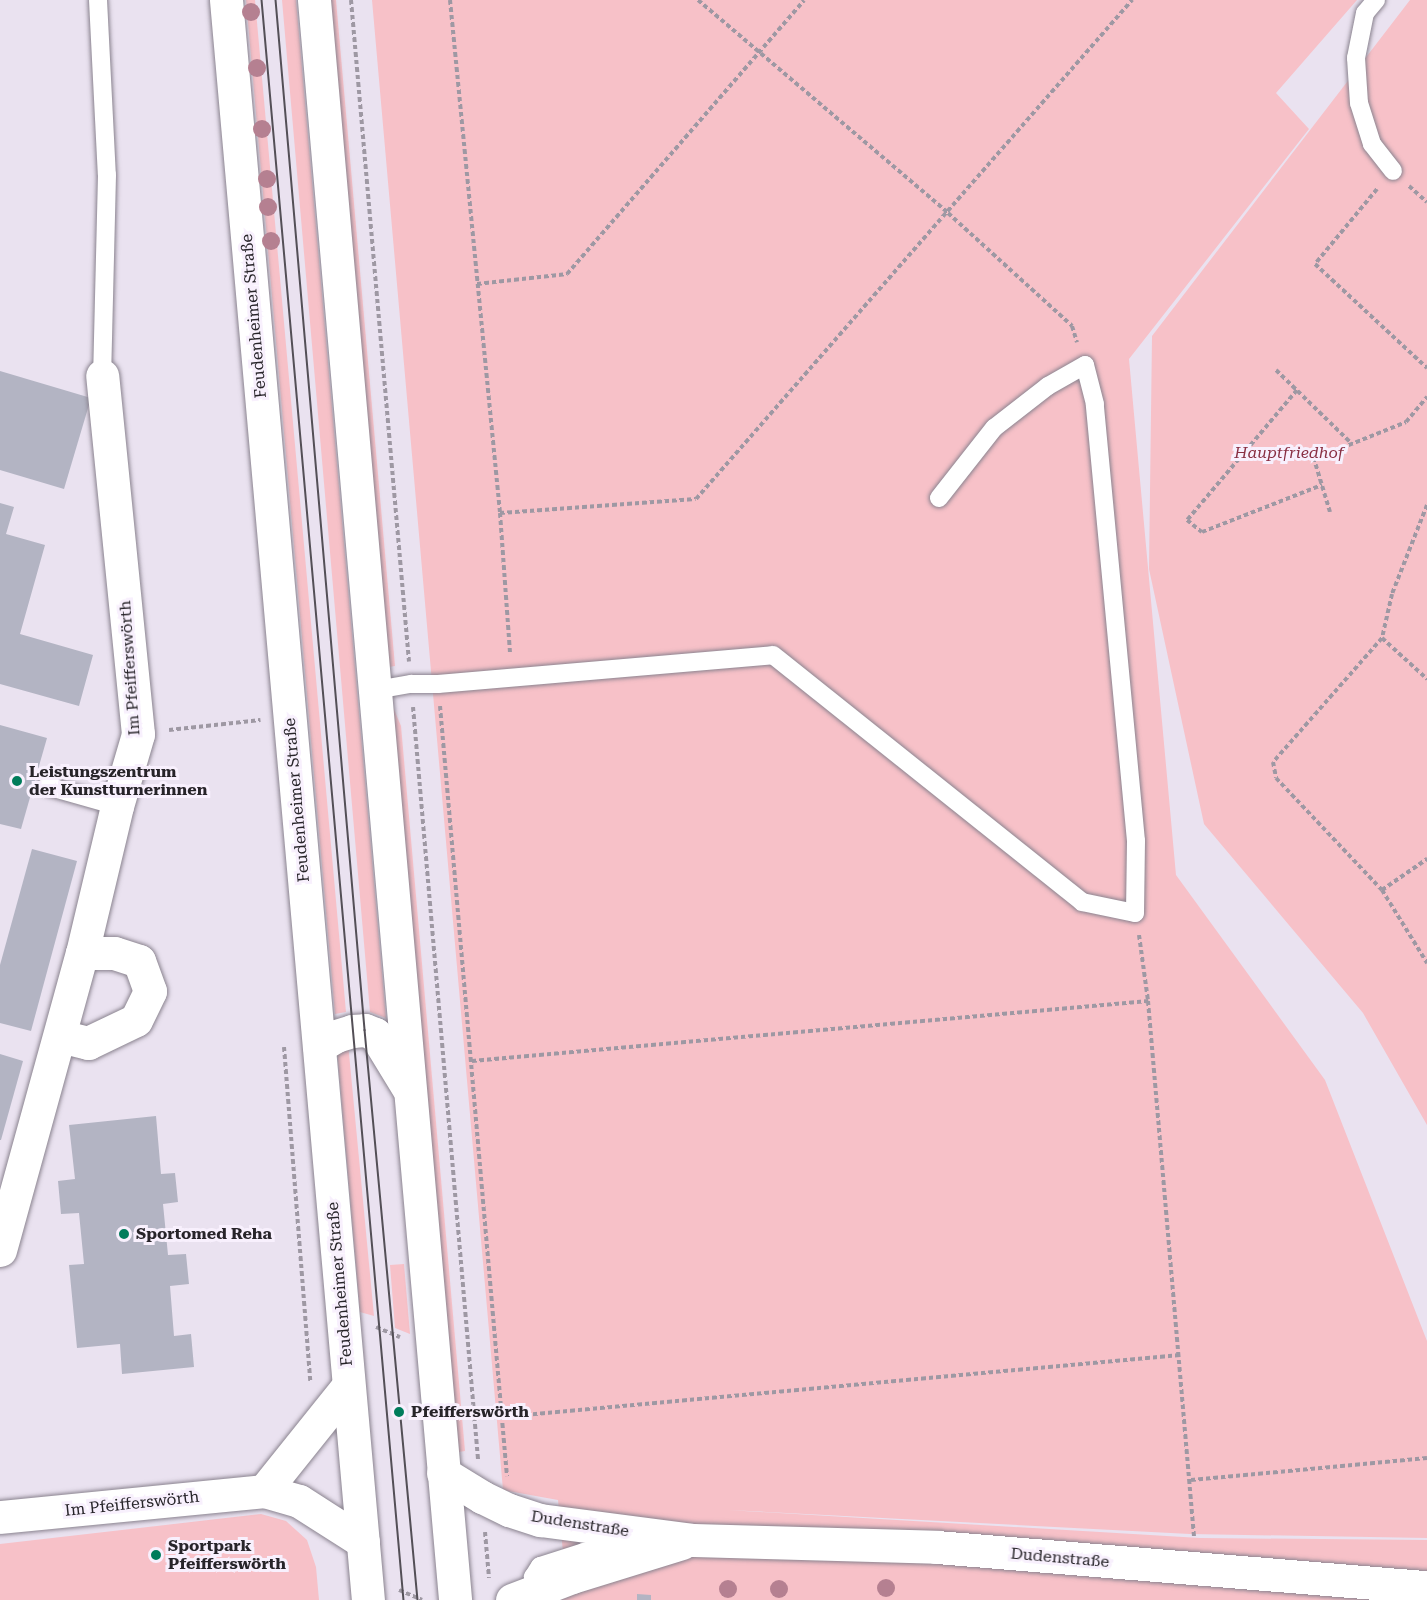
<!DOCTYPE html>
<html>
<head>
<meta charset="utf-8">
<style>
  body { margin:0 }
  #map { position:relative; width:1427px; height:1600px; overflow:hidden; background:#eae2f0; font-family:"Roboto Serif",serif }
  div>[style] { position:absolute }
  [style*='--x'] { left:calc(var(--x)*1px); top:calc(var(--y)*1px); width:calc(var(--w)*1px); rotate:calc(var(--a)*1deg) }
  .green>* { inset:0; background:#f7c1c8 }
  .building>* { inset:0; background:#b3b4c3 }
  .path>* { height:4px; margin-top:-2px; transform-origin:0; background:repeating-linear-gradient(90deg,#9e98a3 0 4.5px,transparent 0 7.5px) }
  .roads { filter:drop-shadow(0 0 2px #8a838f) drop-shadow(0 0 2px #8a838f) }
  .service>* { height:18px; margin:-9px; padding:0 9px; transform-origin:9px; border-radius:9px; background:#fff }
  .minor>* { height:33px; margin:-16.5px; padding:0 16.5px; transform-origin:16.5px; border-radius:16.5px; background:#fff }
  .tertiary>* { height:33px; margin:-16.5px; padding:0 16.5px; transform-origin:16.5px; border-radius:16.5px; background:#fff }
  .secondary>* { height:33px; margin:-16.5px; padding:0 16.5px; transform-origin:16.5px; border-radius:16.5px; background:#fff }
  .tram>* { height:1.5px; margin:-0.75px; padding:0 0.75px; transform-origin:0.75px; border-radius:0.75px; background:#534f56 }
  .trees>* { width:18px; height:18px; margin:-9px; border-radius:50%; background:#b58091 }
  .dots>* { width:16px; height:16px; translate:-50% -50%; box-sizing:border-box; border:3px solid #f8f0fd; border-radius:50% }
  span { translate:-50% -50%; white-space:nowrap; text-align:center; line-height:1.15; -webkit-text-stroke:6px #f8f0fd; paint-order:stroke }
  .street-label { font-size:16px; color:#272429 }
  .park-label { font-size:16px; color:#892f43; font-style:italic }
  .poi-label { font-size:16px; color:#272429; font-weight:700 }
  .left { translate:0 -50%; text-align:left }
</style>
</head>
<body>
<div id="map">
  <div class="green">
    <div style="clip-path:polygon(246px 0,255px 0,346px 1012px,335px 1014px)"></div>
    <div style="clip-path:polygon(282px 0,296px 0,386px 1018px,370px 1012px)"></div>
    <div style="clip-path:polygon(330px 0,336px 0,395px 666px,389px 667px)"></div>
    <div style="clip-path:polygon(372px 0,1357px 0,1276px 93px,1309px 129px,1129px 359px,1176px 875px,1325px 1080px,1427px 1341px,1427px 1538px,1190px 1534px,728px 1510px,1200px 1538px,1427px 1540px,1427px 1600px,562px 1600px,561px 1597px,567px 1594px,558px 1500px,503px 1490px)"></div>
    <div style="clip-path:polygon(1410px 0,1427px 0,1427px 1125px,1363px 1013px,1204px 824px,1149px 569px,1152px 336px)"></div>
    <div style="clip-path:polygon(393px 707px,401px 726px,465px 1451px,459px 1452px)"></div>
    <div style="clip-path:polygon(348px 1043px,374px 1316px,360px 1312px,337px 1049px)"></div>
    <div style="clip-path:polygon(404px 1264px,410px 1334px,395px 1328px,390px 1265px)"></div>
    <div style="clip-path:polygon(261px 1514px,286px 1521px,307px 1540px,316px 1567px,319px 1600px,0 1600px,0 1544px)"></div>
  </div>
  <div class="building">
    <div style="clip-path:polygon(0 371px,91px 398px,64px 489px,0 470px)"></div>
    <div style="clip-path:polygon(0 503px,14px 507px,6px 534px,45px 545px,20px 634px,93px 655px,79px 706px,0 684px)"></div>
    <div style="clip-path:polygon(0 725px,47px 738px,21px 829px,0 824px)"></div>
    <div style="clip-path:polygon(32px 849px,77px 861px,31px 1031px,0 1023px,0 965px)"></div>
    <div style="clip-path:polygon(0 1054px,23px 1061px,1px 1140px,0 1140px)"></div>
    <div style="clip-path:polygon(156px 1116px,161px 1174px,175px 1173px,178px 1202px,163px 1204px,168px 1255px,186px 1254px,189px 1284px,170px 1286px,174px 1336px,191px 1334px,194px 1367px,122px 1374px,120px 1344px,77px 1348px,69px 1265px,84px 1264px,79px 1213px,61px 1214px,58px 1181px,75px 1179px,69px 1125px)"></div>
    <div style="clip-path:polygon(637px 1594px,651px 1595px,651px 1600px,637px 1600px)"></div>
  </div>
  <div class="path">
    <div style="--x:351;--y:0;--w:664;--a:84.99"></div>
    <div style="--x:450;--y:0;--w:515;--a:84.43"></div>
    <div style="--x:500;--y:513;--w:141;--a:85.9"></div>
    <div style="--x:698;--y:0;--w:328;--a:40.4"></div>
    <div style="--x:948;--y:213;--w:168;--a:42.3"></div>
    <div style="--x:1072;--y:326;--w:17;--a:73"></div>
    <div style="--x:1409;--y:186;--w:24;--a:42"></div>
    <div style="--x:1377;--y:189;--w:97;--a:129.6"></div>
    <div style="--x:1315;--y:264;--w:153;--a:42.9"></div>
    <div style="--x:477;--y:284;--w:91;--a:-6.3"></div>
    <div style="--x:567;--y:274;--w:362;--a:-49.1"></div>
    <div style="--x:1276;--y:370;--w:106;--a:44.2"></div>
    <div style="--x:1297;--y:390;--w:170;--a:130.2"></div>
    <div style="--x:1187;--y:520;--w:19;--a:39"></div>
    <div style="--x:1202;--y:532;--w:129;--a:-21.4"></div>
    <div style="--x:1427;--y:505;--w:96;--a:111.5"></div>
    <div style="--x:1392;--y:594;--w:45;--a:102.8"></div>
    <div style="--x:1382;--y:638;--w:165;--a:131.3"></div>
    <div style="--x:1273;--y:762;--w:16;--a:79"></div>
    <div style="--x:1276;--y:778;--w:154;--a:46.6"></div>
    <div style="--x:1382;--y:890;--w:86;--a:58.3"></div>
    <div style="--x:1330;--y:512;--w:55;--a:-106.8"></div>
    <div style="--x:1314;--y:459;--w:99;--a:-21.9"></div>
    <div style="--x:1406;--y:422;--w:33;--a:-50"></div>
    <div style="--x:500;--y:513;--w:196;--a:-4.1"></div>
    <div style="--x:696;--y:499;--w:663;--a:-48.85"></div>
    <div style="--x:1382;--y:638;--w:61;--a:42.3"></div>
    <div style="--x:440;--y:706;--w:773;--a:85.03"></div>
    <div style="--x:413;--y:707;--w:755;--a:85.06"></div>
    <div style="--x:169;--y:730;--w:92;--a:-6.3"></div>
    <div style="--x:1382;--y:890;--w:55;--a:-34.6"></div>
    <div style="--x:1139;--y:935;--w:67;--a:82.2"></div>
    <div style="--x:1148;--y:1001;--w:538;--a:85.09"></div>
    <div style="--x:284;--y:1047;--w:335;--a:85.5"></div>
    <div style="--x:472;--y:1061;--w:679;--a:-5.07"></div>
    <div style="--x:376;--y:1327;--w:26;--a:23"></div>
    <div style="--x:503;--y:1417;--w:680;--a:-5.23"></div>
    <div style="--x:1191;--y:1480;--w:237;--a:-5.3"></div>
    <div style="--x:485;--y:1532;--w:46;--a:85"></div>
    <div style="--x:399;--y:1590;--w:25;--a:23"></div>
  </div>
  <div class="roads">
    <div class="service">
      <div style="--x:98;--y:0;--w:175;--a:87.1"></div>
      <div style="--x:107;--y:175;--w:201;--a:91.4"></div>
      <div style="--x:1376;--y:0;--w:17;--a:130"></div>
      <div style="--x:1365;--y:13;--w:46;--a:101.3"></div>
      <div style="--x:1356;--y:58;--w:45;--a:86.2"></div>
      <div style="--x:1359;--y:103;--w:43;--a:72.4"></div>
      <div style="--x:1372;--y:144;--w:34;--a:52"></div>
      <div style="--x:376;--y:690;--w:36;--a:-10"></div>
      <div style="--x:411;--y:684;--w:27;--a:0"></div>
      <div style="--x:438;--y:684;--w:336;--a:-4.9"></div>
      <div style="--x:773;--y:655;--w:396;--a:38.6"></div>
      <div style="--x:1082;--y:902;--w:54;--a:11.7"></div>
      <div style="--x:1135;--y:913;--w:72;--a:-89.2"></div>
      <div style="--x:1136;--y:841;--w:439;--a:-95.4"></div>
      <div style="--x:1095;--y:404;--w:40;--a:-104.4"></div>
      <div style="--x:1085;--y:365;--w:43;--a:150.4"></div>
      <div style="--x:1048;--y:386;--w:68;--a:142.1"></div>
      <div style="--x:994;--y:428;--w:89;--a:128.2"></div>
      <div style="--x:47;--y:786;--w:73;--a:15.9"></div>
      <div style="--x:538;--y:1596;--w:20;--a:-105"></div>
      <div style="--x:533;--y:1577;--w:13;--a:-58"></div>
      <div style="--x:540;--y:1566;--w:46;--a:-17.7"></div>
      <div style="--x:584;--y:1552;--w:52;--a:-7.7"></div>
    </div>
    <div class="minor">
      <div style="--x:60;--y:1036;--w:29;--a:14"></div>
      <div style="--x:88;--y:1043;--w:53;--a:-25.6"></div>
      <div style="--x:136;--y:1020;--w:32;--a:-64"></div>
      <div style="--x:150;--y:991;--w:32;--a:-110"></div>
      <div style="--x:139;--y:961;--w:26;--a:-162"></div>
      <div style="--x:114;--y:953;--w:32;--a:180"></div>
      <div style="--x:0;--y:1250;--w:308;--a:-74.6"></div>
      <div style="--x:82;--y:953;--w:151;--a:-76.6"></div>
      <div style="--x:117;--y:806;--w:75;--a:-73.7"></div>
      <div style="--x:138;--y:734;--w:360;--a:-95.7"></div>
      <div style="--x:0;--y:1517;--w:265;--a:-5.6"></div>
    </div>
    <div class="tertiary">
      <div style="--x:443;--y:1473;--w:46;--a:31.6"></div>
      <div style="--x:482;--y:1497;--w:30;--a:26"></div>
      <div style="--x:509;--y:1510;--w:33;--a:18"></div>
      <div style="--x:540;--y:1520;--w:153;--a:7.5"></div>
      <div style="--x:692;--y:1540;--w:245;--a:1.6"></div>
      <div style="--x:937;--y:1547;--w:492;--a:4.7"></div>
      <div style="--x:512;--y:1600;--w:64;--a:-21"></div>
      <div style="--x:572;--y:1577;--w:115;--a:-17.2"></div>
    </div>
    <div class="secondary">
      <div style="--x:226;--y:0;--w:1606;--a:84.93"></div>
      <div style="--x:314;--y:0;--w:1606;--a:84.96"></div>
      <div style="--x:319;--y:1046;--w:20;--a:-30"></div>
      <div style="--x:336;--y:1036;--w:17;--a:-17"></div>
      <div style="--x:352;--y:1031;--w:13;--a:-4"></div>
      <div style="--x:365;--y:1030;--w:11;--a:22"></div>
      <div style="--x:375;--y:1034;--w:63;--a:58.6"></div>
      <div style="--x:348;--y:1386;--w:134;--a:128.7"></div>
      <div style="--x:264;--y:1491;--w:36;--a:16"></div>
      <div style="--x:299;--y:1501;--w:76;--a:32.6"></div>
    </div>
  </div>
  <div class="tram">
    <div style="--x:262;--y:0;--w:1606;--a:84.93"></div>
    <div style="--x:276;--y:0;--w:1034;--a:85.06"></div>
    <div style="--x:365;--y:1030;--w:572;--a:84.69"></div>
  </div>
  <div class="trees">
    <div style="left:251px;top:12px"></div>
    <div style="left:257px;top:68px"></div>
    <div style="left:262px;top:129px"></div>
    <div style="left:267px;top:179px"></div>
    <div style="left:268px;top:207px"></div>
    <div style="left:271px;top:241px"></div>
    <div style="left:886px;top:1588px"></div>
    <div style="left:728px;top:1589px"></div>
    <div style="left:779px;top:1589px"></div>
  </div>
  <div class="dots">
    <div style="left:17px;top:781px;background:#007c5b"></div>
    <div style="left:124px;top:1234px;background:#007c5b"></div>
    <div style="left:399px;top:1412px;background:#007c5b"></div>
    <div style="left:156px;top:1555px;background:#007c5b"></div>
  </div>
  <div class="street-label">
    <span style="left:254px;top:316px;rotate:-95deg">Feudenheimer Straße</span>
    <span style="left:130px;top:668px;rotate:-94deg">Im Pfeifferswörth</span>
    <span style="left:297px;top:800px;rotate:-95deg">Feudenheimer Straße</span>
    <span style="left:340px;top:1284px;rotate:-95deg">Feudenheimer Straße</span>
    <span style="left:132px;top:1504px;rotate:-6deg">Im Pfeifferswörth</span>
    <span style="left:580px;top:1524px;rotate:9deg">Dudenstraße</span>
    <span style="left:1060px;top:1558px;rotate:5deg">Dudenstraße</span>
  </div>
  <div class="park-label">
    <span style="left:1289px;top:453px">Hauptfriedhof</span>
  </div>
  <div class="poi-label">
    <span class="left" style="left:29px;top:781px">Leistungszentrum<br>der Kunstturnerinnen</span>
    <span class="left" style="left:136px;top:1234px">Sportomed Reha</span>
    <span class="left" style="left:411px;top:1412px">Pfeifferswörth</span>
    <span class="left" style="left:168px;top:1555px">Sportpark<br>Pfeifferswörth</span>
  </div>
</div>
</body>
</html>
